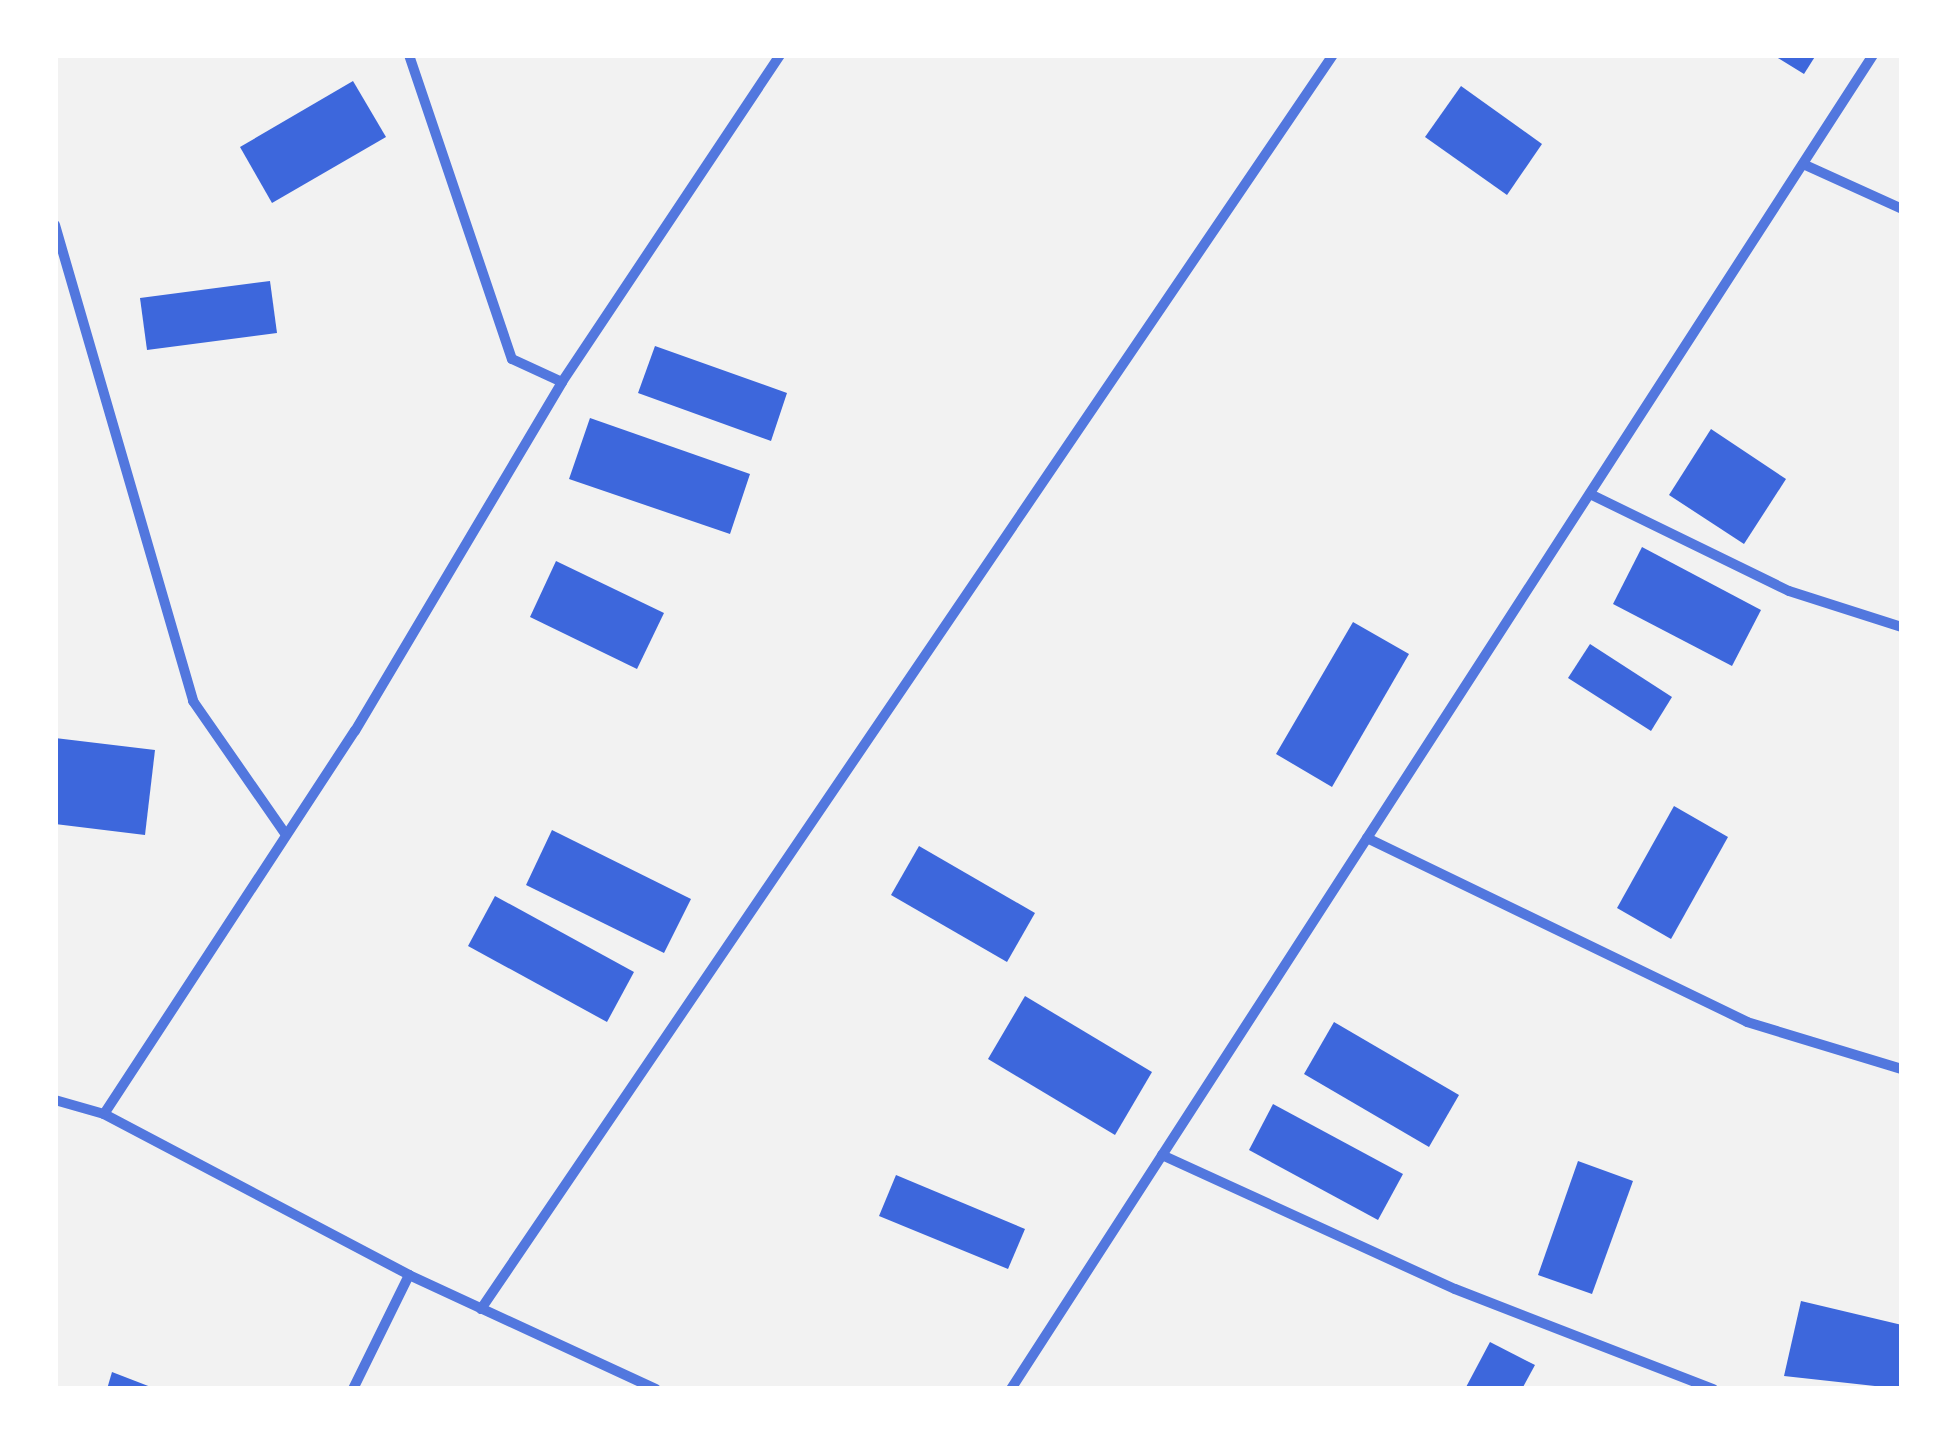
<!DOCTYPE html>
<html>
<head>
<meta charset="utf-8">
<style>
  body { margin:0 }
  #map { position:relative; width:1957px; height:1444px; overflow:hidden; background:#f2f2f2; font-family:Manrope,sans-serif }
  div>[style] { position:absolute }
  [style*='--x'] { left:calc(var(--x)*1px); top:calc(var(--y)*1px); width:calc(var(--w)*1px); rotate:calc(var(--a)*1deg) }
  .building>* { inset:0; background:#3d67dc }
  .minor>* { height:10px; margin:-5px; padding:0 5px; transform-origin:5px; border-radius:5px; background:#5277de }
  span { translate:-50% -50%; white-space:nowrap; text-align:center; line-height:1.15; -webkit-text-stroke:8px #fff; paint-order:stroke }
  .frame { position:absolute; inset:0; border:58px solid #fff; pointer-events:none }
</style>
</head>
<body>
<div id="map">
  <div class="building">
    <div style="clip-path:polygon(1773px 55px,1816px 55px,1804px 74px)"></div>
    <div style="clip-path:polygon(353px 81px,386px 137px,272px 203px,240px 147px)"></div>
    <div style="clip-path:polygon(1461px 86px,1542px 144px,1507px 195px,1425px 137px)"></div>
    <div style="clip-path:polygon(270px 281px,277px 333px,147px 350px,140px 298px)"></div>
    <div style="clip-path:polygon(655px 346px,787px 393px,771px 441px,638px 393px)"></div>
    <div style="clip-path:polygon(590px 418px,750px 474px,730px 534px,569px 479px)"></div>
    <div style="clip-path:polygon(1711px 429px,1786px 479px,1744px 544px,1669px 495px)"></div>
    <div style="clip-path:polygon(1642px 547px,1761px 610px,1732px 666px,1613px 604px)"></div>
    <div style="clip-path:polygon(556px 561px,664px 613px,637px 669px,530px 617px)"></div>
    <div style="clip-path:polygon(1353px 622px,1409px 654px,1332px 787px,1276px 754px)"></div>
    <div style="clip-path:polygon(1590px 644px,1672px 697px,1651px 731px,1568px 678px)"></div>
    <div style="clip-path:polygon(55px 738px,155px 750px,145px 835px,55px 824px)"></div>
    <div style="clip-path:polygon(1674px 806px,1728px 837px,1671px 939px,1617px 908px)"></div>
    <div style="clip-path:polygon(552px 830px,691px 899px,664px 953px,526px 885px)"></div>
    <div style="clip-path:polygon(919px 846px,1035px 913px,1007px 962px,891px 895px)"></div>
    <div style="clip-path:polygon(495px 896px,634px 972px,607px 1022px,468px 946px)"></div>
    <div style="clip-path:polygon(1025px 996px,1152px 1072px,1115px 1135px,988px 1059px)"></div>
    <div style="clip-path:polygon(1334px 1022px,1459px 1095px,1429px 1147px,1304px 1074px)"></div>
    <div style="clip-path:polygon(1273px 1104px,1403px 1174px,1378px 1220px,1249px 1150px)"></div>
    <div style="clip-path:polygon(1578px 1161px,1633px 1181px,1592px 1294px,1538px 1275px)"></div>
    <div style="clip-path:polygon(896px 1175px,1025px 1229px,1008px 1269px,879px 1216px)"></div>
    <div style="clip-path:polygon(1801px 1301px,1902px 1325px,1902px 1389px,1784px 1376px)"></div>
    <div style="clip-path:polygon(1490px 1342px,1535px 1365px,1522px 1389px,1465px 1389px)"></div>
    <div style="clip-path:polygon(112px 1372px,156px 1389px,107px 1389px)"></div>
  </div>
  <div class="minor">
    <div style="--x:409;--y:55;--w:321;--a:71.3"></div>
    <div style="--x:512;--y:359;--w:55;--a:24.7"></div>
    <div style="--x:1803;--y:164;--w:109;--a:24.4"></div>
    <div style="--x:55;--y:225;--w:496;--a:73.8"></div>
    <div style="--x:193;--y:701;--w:163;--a:55.2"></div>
    <div style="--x:1590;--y:494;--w:221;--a:26"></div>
    <div style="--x:1789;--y:591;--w:119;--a:17.7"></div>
    <div style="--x:1367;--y:838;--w:422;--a:25.8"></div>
    <div style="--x:1747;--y:1022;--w:162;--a:16.9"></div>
    <div style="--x:55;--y:1100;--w:51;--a:15.9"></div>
    <div style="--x:104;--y:1114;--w:345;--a:27.8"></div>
    <div style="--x:409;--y:1275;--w:272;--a:24.8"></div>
    <div style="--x:104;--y:1114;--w:458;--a:-56.8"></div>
    <div style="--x:355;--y:731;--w:406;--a:-59.3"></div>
    <div style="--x:562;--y:382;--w:393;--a:-56.3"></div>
    <div style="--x:1162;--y:1155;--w:322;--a:24.6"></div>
    <div style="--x:1455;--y:1289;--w:277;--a:21.2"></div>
    <div style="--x:481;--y:1309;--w:1516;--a:-55.81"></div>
    <div style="--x:353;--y:1389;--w:127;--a:-63.8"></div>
    <div style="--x:1011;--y:1389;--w:1588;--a:-57.13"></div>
  </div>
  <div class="frame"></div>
</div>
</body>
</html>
